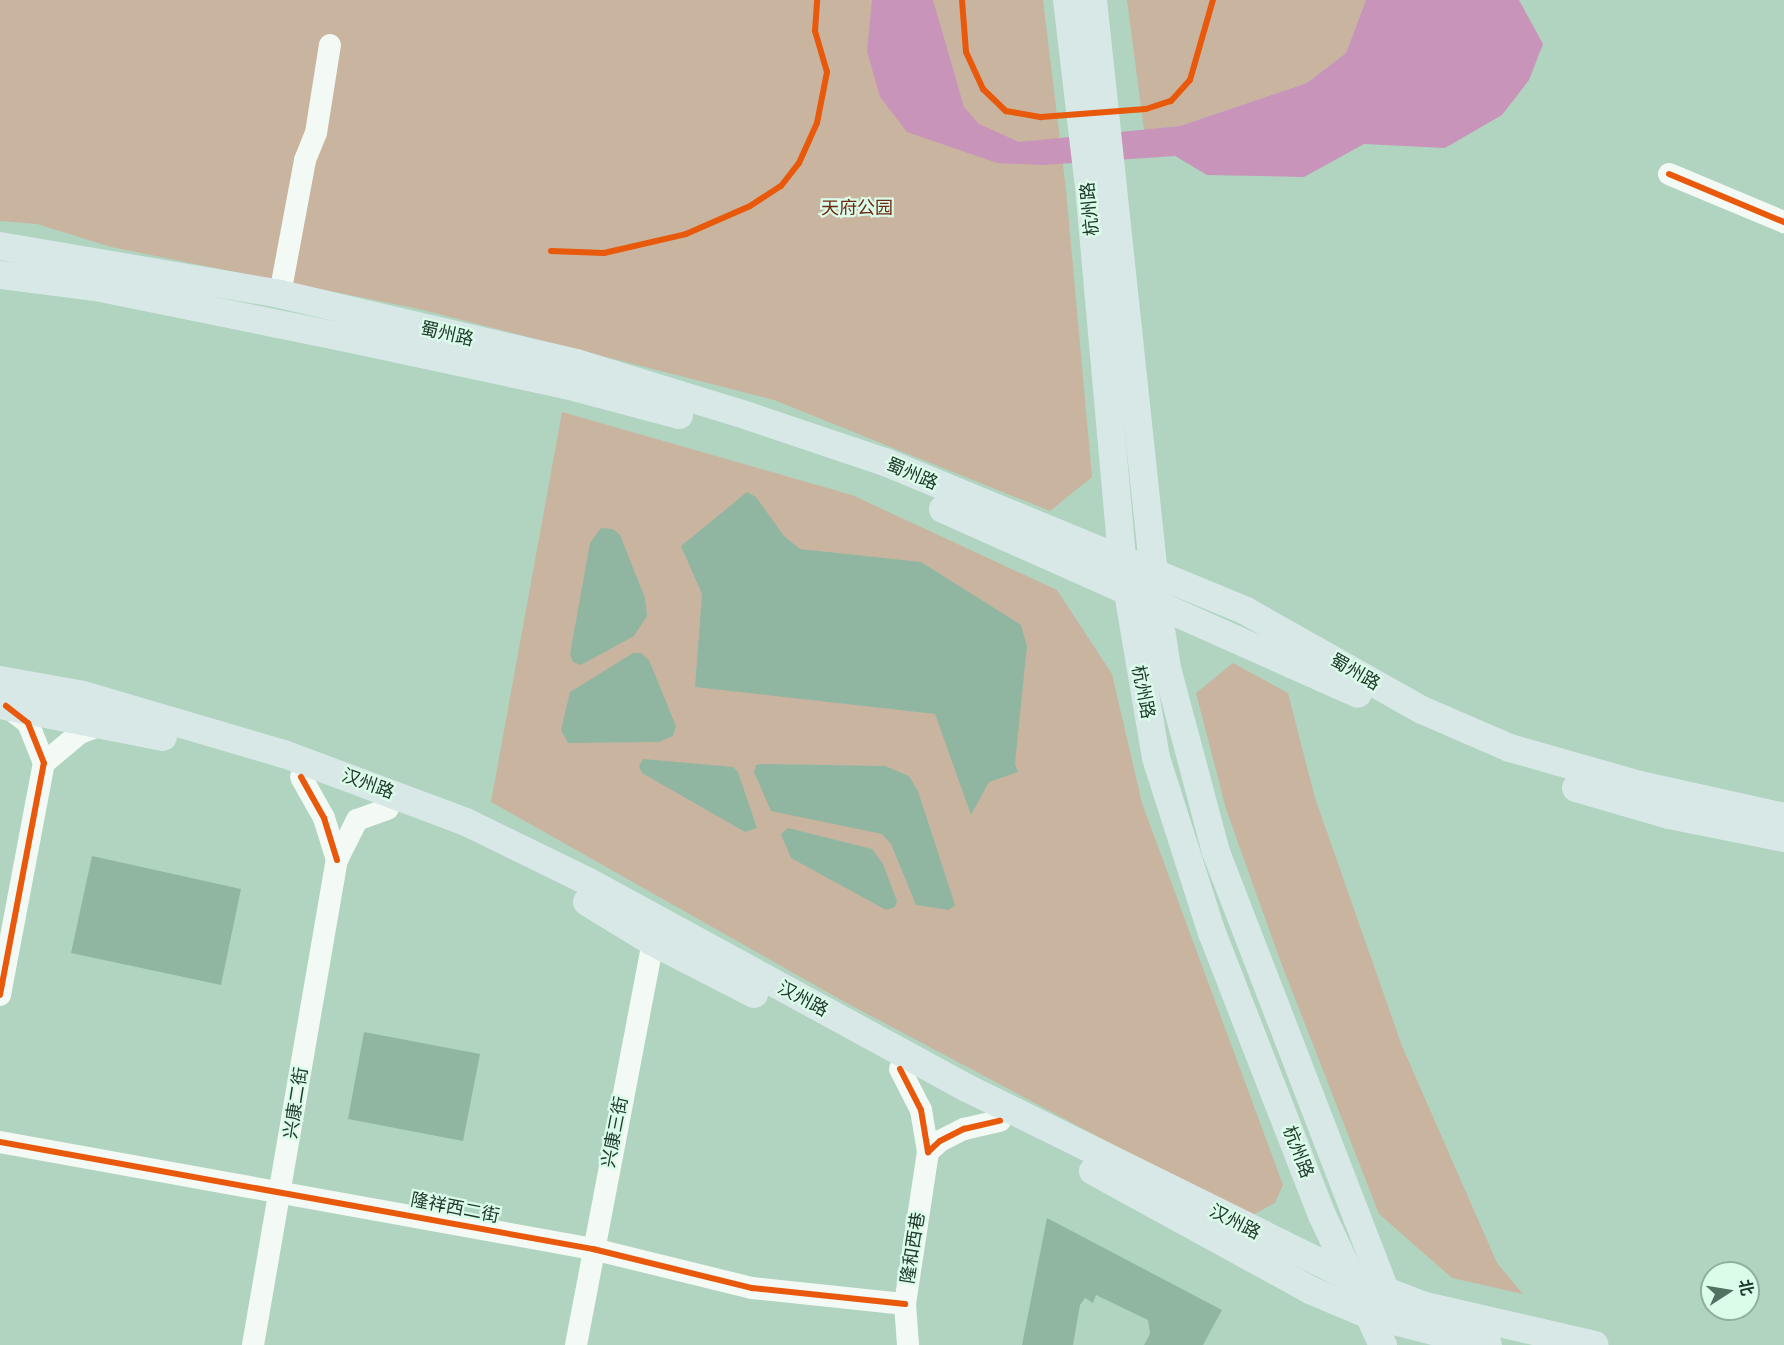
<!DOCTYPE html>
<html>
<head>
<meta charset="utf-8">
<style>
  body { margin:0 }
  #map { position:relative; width:1784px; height:1345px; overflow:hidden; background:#b0d4bf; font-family:Montserrat,"Noto Sans SC",sans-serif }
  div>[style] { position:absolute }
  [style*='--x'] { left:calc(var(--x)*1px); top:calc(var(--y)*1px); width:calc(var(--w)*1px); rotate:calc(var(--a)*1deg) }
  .green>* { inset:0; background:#c9b59f }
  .water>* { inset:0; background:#c894ba }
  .building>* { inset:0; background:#90b6a2 }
  .minor>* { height:22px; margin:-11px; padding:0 11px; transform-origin:11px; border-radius:11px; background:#f3f9f5 }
  .major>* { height:28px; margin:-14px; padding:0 14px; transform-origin:14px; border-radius:14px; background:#d7e8e7 }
  .cycleway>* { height:6px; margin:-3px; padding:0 3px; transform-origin:3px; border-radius:3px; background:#e8590c }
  span { translate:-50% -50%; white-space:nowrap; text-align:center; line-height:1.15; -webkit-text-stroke:4.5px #dbfce8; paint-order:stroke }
  .park-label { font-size:18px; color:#6c2a13 }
  .street-label { font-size:18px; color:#203b2d }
  .north { position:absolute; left:1700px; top:1261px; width:60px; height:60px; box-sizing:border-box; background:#dbfce8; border:2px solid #90af9d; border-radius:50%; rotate:78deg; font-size:16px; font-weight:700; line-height:24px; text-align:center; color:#203b2d }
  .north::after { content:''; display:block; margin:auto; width:21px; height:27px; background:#527160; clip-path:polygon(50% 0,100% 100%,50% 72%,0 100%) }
</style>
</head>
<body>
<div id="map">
  <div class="green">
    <div style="clip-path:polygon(0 0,1043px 0,1066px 189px,1092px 477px,1050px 511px,774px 400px,419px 309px,111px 247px,37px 224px,0 221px)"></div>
    <div style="clip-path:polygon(1127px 0,1366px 0,1346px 53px,1307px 83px,1180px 126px,1144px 130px)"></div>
    <div style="clip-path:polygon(562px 412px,852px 495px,1057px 590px,1112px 674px,1142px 803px,1283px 1185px,1275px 1203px,1249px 1217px,843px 1001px,491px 802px)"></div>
    <div style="clip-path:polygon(1233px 663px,1288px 693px,1315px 798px,1402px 1046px,1497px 1263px,1523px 1294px,1452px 1278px,1379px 1214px,1280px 960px,1226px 809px,1196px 693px)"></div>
  </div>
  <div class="water">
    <div style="clip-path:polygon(872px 0,933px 0,964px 107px,979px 124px,1019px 142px,1180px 126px,1307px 83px,1346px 53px,1366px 0,1519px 0,1543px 44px,1529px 80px,1502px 115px,1445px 148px,1364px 144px,1304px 177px,1207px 175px,1175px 156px,1043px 165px,997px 163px,907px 132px,880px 97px,867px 51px)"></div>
  </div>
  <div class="building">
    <div style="clip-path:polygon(747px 492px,756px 497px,784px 536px,800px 549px,921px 562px,1021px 625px,1027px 646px,1015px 764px,1018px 772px,989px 782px,971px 815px,935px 714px,695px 687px,702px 594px,681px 546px)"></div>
    <div style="clip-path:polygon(601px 528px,613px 529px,620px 535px,645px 598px,647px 616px,634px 636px,581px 665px,573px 662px,570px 654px,590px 543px)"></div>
    <div style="clip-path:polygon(633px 653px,641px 653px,649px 660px,676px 726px,673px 736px,659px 742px,568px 743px,561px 730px,570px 692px)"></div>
    <div style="clip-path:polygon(643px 759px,733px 767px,738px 772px,757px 828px,745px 832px,642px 773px,639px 766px)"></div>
    <div style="clip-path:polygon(763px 764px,885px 766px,909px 776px,918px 791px,955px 905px,949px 910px,916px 905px,891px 844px,882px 834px,771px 811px,754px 772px,756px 765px)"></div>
    <div style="clip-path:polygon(788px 828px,872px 849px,883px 864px,897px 901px,895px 907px,886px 910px,791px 858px,781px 834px)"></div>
    <div style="clip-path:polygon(92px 856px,241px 889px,221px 985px,71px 953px)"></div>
    <div style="clip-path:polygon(364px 1032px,480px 1054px,463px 1141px,348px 1119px)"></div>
    <div style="clip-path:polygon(1047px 1218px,1222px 1310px,1203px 1345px,1144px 1345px,1150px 1334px,1148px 1320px,1096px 1295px,1093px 1303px,1085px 1298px,1080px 1305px,1073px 1345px,1022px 1345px)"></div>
  </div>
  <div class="minor">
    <div style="--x:1669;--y:174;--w:125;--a:22.7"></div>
    <div style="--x:280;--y:294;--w:136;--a:-79.4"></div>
    <div style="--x:305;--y:160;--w:29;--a:-68"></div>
    <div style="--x:316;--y:133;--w:89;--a:-81"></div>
    <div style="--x:44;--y:763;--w:47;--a:-39.8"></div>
    <div style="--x:80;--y:733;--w:26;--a:-21"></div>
    <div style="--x:301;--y:777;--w:47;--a:60.7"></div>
    <div style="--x:324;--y:818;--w:44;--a:72.8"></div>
    <div style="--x:0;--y:995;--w:236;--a:-79.3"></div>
    <div style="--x:44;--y:763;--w:43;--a:-111.8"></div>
    <div style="--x:28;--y:723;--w:28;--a:-142"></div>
    <div style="--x:900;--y:1069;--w:46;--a:62.9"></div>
    <div style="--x:921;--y:1110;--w:43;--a:80.5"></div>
    <div style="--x:928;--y:1152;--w:16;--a:-43"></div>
    <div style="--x:940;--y:1141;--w:27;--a:-27"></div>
    <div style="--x:964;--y:1129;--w:37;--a:-13"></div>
    <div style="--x:0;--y:1142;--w:603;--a:10.23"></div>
    <div style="--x:593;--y:1249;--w:164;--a:13.8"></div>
    <div style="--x:752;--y:1288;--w:154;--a:6"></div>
    <div style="--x:253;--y:1345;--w:492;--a:-80.2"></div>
    <div style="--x:337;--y:860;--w:45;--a:-63.4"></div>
    <div style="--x:357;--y:820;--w:33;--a:-20"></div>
    <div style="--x:576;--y:1345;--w:428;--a:-79.2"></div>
    <div style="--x:908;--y:1345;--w:41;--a:-94.2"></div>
    <div style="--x:905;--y:1304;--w:154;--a:-81.4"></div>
  </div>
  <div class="major">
    <div style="--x:1067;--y:0;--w:188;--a:83.3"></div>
    <div style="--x:1089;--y:187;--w:371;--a:84.9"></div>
    <div style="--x:1122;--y:557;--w:204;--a:80.4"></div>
    <div style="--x:1156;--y:758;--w:184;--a:72.3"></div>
    <div style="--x:1212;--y:933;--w:303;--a:68.7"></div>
    <div style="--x:1322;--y:1215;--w:144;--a:64.9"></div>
    <div style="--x:1093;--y:0;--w:606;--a:83.94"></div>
    <div style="--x:1157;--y:603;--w:66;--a:81.3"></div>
    <div style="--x:1167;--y:668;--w:190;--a:75.1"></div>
    <div style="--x:1216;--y:852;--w:480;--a:68.9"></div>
    <div style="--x:0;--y:246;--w:284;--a:9.7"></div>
    <div style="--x:280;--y:294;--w:304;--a:13.1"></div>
    <div style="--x:576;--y:363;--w:180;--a:17.1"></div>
    <div style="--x:748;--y:416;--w:145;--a:18.6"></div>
    <div style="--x:885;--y:462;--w:391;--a:22.4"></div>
    <div style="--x:1246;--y:611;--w:202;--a:29.4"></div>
    <div style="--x:1422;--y:710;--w:96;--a:23.4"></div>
    <div style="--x:1510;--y:748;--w:135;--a:15.9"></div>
    <div style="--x:1640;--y:785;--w:148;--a:12.5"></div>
    <div style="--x:0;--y:275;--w:102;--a:7.3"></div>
    <div style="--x:101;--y:288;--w:246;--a:11.5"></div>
    <div style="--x:342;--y:337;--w:229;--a:12.1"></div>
    <div style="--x:566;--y:385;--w:117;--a:14.9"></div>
    <div style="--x:943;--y:509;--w:454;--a:24"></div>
    <div style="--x:0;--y:680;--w:84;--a:10.2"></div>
    <div style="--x:83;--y:695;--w:209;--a:16.4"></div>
    <div style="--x:284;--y:754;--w:194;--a:20.5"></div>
    <div style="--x:466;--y:822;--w:137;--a:26"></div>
    <div style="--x:589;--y:882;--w:430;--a:28.6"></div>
    <div style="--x:967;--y:1088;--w:429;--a:26.3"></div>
    <div style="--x:1352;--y:1278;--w:78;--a:21"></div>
    <div style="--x:1425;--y:1306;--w:174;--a:12.9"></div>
    <div style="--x:0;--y:705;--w:166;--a:11.1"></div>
    <div style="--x:1576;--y:788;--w:97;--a:16.2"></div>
    <div style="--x:1669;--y:815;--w:117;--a:11.3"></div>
    <div style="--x:587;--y:902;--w:75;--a:31.4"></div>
    <div style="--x:651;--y:941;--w:116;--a:27.2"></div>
    <div style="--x:1093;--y:1171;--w:247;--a:28.7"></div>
    <div style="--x:1310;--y:1290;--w:62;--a:22.8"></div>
    <div style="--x:1367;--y:1314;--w:125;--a:14.4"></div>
  </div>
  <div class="cycleway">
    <div style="--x:962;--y:0;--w:52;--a:85.6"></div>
    <div style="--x:966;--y:52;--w:41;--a:65.3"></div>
    <div style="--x:983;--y:89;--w:32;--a:44"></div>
    <div style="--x:1006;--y:111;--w:36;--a:10"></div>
    <div style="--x:1041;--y:117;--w:105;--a:-4.4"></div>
    <div style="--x:1146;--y:109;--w:26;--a:-18"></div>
    <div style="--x:1171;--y:101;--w:28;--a:-48"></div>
    <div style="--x:1190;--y:80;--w:83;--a:-74"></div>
    <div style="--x:1669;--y:174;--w:125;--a:22.7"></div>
    <div style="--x:551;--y:251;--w:53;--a:2.2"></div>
    <div style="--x:604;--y:253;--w:84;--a:-13"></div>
    <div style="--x:686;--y:234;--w:70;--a:-23.6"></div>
    <div style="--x:750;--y:206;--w:37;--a:-33"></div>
    <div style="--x:781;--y:186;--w:29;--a:-52"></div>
    <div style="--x:799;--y:163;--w:44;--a:-65.8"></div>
    <div style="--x:817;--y:123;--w:52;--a:-78.9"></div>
    <div style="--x:827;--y:72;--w:43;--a:-106.3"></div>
    <div style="--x:815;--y:31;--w:31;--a:-86"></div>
    <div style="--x:301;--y:777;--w:47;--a:60.7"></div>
    <div style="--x:324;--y:818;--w:44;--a:72.8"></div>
    <div style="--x:0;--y:995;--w:236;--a:-79.3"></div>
    <div style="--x:44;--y:763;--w:43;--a:-111.8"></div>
    <div style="--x:28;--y:723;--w:28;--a:-142"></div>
    <div style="--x:900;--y:1069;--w:46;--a:62.9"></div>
    <div style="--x:921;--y:1110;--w:43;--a:80.5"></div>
    <div style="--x:928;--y:1152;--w:16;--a:-43"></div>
    <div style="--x:940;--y:1141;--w:27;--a:-27"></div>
    <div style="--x:964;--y:1129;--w:37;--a:-13"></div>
    <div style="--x:0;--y:1142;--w:603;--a:10.23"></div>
    <div style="--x:593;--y:1249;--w:164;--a:13.8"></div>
    <div style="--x:752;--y:1288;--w:154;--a:6"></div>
  </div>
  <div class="park-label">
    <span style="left:857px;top:208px">天府公园</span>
  </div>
  <div class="street-label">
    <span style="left:1090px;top:209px;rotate:-95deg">杭州路</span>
    <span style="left:447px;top:334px;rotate:13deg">蜀州路</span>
    <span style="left:912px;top:474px;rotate:23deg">蜀州路</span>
    <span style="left:1355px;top:672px;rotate:30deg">蜀州路</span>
    <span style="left:1143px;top:692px;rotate:79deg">杭州路</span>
    <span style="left:368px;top:784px;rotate:20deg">汉州路</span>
    <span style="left:803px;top:999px;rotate:28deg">汉州路</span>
    <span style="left:296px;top:1103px;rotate:-81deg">兴康二街</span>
    <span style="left:615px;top:1132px;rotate:-79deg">兴康三街</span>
    <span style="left:1298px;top:1152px;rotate:69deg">杭州路</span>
    <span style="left:455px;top:1208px;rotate:11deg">隆祥西二街</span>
    <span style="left:1235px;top:1222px;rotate:27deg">汉州路</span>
    <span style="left:913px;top:1248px;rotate:-81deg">隆和西巷</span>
  </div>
  <div class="north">北</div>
</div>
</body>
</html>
